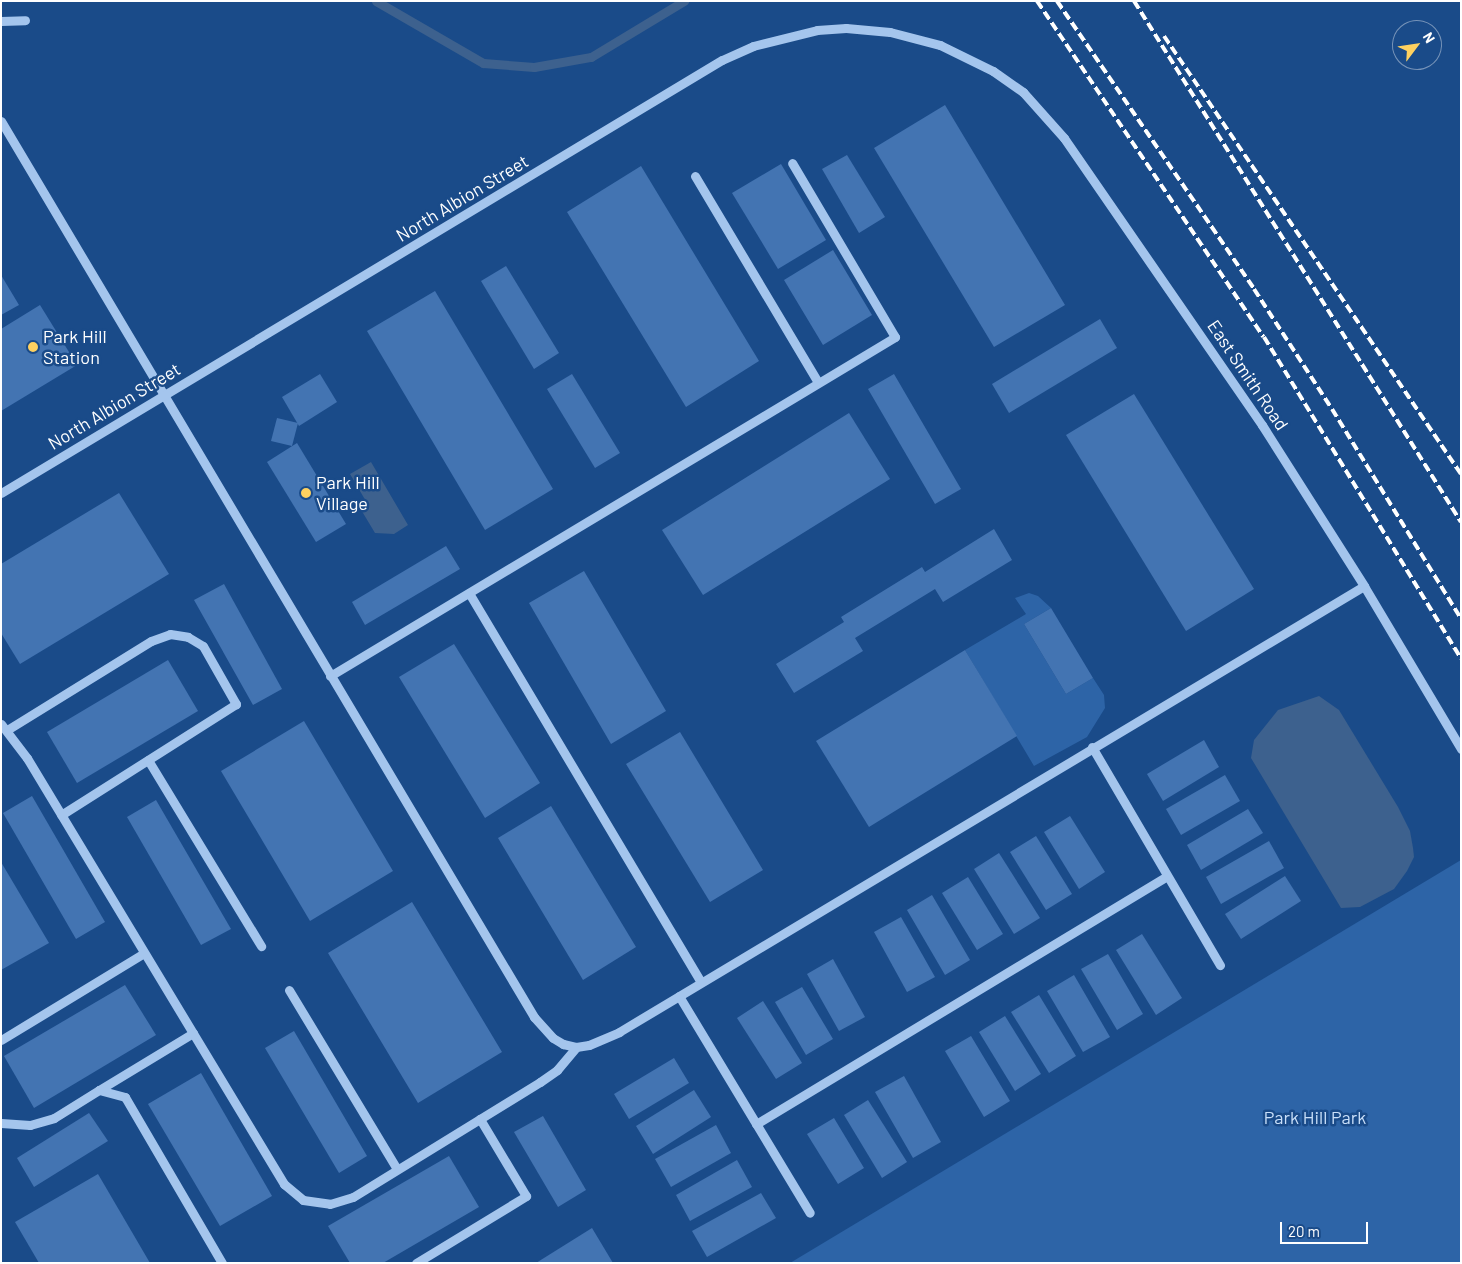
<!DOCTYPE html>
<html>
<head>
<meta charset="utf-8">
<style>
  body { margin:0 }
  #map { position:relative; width:1462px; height:1264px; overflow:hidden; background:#1a4b89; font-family:Barlow,sans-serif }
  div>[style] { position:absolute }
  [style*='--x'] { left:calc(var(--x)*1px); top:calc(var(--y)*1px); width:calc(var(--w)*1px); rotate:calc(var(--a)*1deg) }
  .green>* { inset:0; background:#2d64a7 }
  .water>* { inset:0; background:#3d618e }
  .stream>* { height:9px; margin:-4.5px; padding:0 4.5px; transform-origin:4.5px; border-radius:4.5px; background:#3d618e }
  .building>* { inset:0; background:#4374b2 }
  .minor>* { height:9px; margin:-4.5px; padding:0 4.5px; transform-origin:4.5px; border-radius:4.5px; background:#a4c5ed }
  .rail>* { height:4px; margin-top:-2px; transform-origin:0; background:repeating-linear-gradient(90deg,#fff 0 9px,transparent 0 13px) }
  .dots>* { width:14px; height:14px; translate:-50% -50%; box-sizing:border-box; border:2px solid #1a4b89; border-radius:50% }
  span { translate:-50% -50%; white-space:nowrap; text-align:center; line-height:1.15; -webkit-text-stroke:5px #1a4b89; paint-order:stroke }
  .street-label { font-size:18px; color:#fff }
  .poi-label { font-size:18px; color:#fff }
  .left { translate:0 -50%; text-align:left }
  .park-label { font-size:18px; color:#c9dff9 }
  .frame { position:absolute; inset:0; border:2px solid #fff; pointer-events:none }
  .north { position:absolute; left:1392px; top:20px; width:50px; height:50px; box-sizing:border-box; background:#1a4b89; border:1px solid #7693b8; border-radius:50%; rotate:59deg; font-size:14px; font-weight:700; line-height:20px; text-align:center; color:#fff }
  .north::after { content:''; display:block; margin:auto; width:18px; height:22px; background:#fed160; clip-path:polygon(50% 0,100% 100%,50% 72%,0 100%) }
  .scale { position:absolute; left:1280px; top:1222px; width:88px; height:22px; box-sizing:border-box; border:2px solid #fff; border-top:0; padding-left:6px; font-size:15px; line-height:18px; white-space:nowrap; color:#fff; -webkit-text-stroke:4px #1a4b89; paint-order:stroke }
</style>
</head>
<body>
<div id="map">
  <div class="green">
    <div style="clip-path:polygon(1029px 593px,1038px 596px,1051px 608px,1024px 624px,1066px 694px,1093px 678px,1104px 695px,1105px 708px,1087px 737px,1034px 766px,965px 650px,1026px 614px,1015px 598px)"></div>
    <div style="clip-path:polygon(1461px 860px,1461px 1263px,790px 1263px)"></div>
  </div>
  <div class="water">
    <div style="clip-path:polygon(371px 462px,408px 525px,394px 534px,375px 533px,360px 508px,367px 503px,350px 474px)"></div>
    <div style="clip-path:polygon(1319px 696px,1339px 710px,1398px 807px,1410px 831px,1413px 848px,1414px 857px,1407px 871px,1394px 889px,1360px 907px,1341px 908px,1251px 758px,1254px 740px,1278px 710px)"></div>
  </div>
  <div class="stream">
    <div style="--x:376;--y:1;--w:124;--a:30.1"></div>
    <div style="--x:483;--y:63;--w:51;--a:4.5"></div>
    <div style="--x:534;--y:67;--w:58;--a:-10"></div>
    <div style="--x:591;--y:57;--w:109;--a:-31.1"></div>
  </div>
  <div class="building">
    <div style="clip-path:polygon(945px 105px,1065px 305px,994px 347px,874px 148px)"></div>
    <div style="clip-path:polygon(847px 155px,885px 217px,859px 233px,822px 169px)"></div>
    <div style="clip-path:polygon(781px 164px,826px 240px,778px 269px,732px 193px)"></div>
    <div style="clip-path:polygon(641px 166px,759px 361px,686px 407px,567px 212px)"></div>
    <div style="clip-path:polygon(833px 250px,872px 315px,823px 345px,784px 280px)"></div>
    <div style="clip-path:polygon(506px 266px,559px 353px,534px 369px,481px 281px)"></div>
    <div style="clip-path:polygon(1px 275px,19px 305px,1px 315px)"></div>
    <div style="clip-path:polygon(435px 291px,553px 489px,485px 530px,367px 331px)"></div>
    <div style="clip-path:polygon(40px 305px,77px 365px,1px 411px,1px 329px)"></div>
    <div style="clip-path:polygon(1100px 319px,1117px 348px,1009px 413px,992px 384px)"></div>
    <div style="clip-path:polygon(320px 374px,337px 402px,299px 426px,282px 397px)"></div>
    <div style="clip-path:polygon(572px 374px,620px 453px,595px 468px,547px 389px)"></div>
    <div style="clip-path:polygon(894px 374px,961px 489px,935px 504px,868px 389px)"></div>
    <div style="clip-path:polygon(1134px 394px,1254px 589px,1186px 631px,1066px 435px)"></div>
    <div style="clip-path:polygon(849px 413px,890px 479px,703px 595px,662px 530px)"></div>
    <div style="clip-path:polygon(277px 418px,298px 423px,292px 446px,271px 441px)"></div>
    <div style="clip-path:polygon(297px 443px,346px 524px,316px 542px,267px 462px)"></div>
    <div style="clip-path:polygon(119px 493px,169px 574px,20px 664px,1px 633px,1px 564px)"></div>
    <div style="clip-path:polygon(994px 529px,1012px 560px,943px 602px,935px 589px,855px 638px,863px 651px,794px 693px,776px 664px,844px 622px,841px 617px,922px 567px,925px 572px)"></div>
    <div style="clip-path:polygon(446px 546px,460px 569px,365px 625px,352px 602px)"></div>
    <div style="clip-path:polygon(584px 571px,666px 711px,611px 744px,529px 603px)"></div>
    <div style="clip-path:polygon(224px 584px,282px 689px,253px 705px,194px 600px)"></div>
    <div style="clip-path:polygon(1051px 608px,1093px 678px,1066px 694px,1024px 624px)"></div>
    <div style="clip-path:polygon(454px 644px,540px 783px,485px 818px,399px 677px)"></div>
    <div style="clip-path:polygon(965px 650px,1017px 736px,869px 827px,816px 741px)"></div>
    <div style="clip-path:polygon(168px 660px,198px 711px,77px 783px,47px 732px)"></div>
    <div style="clip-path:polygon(304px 721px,393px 871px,310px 921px,221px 771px)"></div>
    <div style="clip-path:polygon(680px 732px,763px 870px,710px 902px,626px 764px)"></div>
    <div style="clip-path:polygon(1204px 740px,1219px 767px,1163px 801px,1147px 774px)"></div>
    <div style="clip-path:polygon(1225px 775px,1240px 801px,1181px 835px,1166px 809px)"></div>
    <div style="clip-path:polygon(32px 796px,105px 922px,76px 939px,3px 813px)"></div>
    <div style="clip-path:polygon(156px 800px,231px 929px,201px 945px,127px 817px)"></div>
    <div style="clip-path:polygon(551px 806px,636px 947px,583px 980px,498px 838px)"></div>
    <div style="clip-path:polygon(1248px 809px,1263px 833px,1201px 870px,1187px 845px)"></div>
    <div style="clip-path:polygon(1070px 816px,1105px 872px,1079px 889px,1044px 832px)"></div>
    <div style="clip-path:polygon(1036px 836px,1072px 894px,1046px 910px,1010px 852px)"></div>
    <div style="clip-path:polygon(1269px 841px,1284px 868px,1221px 904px,1206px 877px)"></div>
    <div style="clip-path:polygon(999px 853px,1040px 918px,1014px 934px,974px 869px)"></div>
    <div style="clip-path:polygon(1px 862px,49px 943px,1px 970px)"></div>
    <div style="clip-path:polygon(1285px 876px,1301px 901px,1241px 939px,1225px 914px)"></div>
    <div style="clip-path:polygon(968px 877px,1003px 934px,977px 950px,942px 893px)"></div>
    <div style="clip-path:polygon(932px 895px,970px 960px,945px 975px,907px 910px)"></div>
    <div style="clip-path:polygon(412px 902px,502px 1052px,418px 1103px,328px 953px)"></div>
    <div style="clip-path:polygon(901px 917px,935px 977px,907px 992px,874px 932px)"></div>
    <div style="clip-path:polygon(1142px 934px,1182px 998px,1156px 1015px,1116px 950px)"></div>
    <div style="clip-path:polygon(1108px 954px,1143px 1014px,1117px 1030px,1081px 969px)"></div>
    <div style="clip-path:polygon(833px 959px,865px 1017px,839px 1031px,807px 974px)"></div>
    <div style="clip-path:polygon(1074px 975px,1110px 1037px,1083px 1052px,1047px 991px)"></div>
    <div style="clip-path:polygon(125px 985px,156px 1035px,34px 1108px,4px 1056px)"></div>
    <div style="clip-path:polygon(802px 987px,833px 1039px,806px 1055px,775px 1002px)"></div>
    <div style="clip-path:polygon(1039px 995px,1076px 1056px,1049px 1073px,1011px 1012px)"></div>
    <div style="clip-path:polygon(763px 1001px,802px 1063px,776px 1079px,737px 1018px)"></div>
    <div style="clip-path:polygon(1005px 1016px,1041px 1074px,1015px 1091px,979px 1032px)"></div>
    <div style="clip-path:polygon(294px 1031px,367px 1156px,339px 1173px,265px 1048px)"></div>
    <div style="clip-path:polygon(971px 1036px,1010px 1101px,984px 1117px,945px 1051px)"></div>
    <div style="clip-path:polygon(674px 1058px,689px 1083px,629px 1119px,614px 1094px)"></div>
    <div style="clip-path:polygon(201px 1073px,272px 1196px,220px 1226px,148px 1104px)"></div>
    <div style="clip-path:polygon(904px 1076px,941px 1142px,913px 1158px,875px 1092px)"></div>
    <div style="clip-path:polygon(694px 1090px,711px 1117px,653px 1154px,636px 1126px)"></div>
    <div style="clip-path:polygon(868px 1100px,907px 1162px,882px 1178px,844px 1115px)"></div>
    <div style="clip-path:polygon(89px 1113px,108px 1141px,34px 1187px,17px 1158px)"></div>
    <div style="clip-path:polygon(543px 1116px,586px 1190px,558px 1207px,514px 1132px)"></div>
    <div style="clip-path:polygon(834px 1118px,864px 1168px,838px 1184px,807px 1134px)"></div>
    <div style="clip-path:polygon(716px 1125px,731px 1153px,671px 1187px,655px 1159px)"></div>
    <div style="clip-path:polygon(449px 1156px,479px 1207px,383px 1263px,350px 1263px,328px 1226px)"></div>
    <div style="clip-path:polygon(737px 1160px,752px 1187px,690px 1221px,676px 1195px)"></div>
    <div style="clip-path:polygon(98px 1174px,150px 1263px,39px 1263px,15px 1222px)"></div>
    <div style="clip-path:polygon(761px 1193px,776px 1218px,707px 1257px,692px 1231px)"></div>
    <div style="clip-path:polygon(592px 1228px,613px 1263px,536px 1263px)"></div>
  </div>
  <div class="minor">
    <div style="--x:1;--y:21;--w:24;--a:-2"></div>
    <div style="--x:1;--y:121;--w:1043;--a:59.25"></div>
    <div style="--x:534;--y:1017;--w:28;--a:48"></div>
    <div style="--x:553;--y:1038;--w:12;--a:31"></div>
    <div style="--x:563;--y:1044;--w:13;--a:13"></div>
    <div style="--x:576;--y:1047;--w:13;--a:-9"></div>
    <div style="--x:589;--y:1045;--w:33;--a:-23"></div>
    <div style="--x:619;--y:1032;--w:868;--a:-30.91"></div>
    <div style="--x:695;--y:176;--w:240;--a:59.2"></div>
    <div style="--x:1;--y:493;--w:841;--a:-30.99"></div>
    <div style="--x:722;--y:60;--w:34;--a:-24"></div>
    <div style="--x:753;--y:46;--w:66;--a:-14"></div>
    <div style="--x:817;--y:30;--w:29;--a:-4"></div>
    <div style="--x:846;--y:28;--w:44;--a:5.2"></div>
    <div style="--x:890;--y:32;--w:52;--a:14.6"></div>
    <div style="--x:940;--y:45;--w:59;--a:26.1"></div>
    <div style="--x:993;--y:71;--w:37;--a:35"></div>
    <div style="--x:1023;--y:92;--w:62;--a:48.3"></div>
    <div style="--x:1064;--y:138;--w:349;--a:55.4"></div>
    <div style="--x:1262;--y:425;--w:191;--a:57.6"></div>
    <div style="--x:1364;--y:586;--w:190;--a:59.2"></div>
    <div style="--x:469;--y:593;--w:453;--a:59.2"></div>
    <div style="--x:330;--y:676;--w:659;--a:-30.96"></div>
    <div style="--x:895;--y:337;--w:202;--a:-120.6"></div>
    <div style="--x:1;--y:724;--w:43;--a:52.6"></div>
    <div style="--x:27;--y:758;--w:498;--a:58.9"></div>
    <div style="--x:284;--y:1184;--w:25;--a:40"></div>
    <div style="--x:303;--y:1200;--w:27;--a:8"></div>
    <div style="--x:330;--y:1204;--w:24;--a:-17"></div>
    <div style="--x:353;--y:1197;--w:220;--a:-31.6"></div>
    <div style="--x:540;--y:1082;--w:21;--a:-35"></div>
    <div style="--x:557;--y:1070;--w:30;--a:-50"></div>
    <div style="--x:7;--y:730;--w:169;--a:-31.7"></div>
    <div style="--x:151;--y:641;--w:20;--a:-20"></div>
    <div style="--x:170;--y:634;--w:18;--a:9"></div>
    <div style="--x:188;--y:637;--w:17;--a:31"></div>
    <div style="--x:203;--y:646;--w:67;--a:60.4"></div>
    <div style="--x:236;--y:704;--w:207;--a:147.6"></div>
    <div style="--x:1092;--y:747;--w:253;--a:59.6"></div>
    <div style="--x:148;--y:760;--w:218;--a:58.7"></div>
    <div style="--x:289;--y:990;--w:209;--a:58.9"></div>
    <div style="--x:679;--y:996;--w:253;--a:58.9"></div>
    <div style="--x:1;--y:1040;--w:167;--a:-31.3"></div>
    <div style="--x:99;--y:1090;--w:110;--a:-31.2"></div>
    <div style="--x:1;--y:1123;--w:29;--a:4"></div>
    <div style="--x:30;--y:1125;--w:25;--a:-16"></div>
    <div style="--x:54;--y:1118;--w:53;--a:-31.9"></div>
    <div style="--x:99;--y:1090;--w:27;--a:15"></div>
    <div style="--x:125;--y:1097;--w:192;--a:59.7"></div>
    <div style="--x:756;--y:1124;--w:480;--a:-31.1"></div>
    <div style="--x:416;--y:1263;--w:129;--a:-31.3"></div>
    <div style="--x:526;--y:1196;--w:90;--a:-120.9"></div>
  </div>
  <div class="rail">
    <div style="--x:1037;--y:1;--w:405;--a:56"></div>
    <div style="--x:1264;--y:337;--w:377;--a:58.5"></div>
    <div style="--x:1057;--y:1;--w:349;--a:55.6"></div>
    <div style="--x:1254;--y:289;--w:143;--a:57"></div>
    <div style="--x:1332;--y:409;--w:246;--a:58.4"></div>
    <div style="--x:1134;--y:1;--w:615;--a:57.89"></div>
    <div style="--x:1164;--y:36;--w:529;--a:55.86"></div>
  </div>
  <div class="dots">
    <div style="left:33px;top:347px;background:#fed160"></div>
    <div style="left:306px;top:493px;background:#fed160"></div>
  </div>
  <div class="street-label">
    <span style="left:462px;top:198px;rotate:-31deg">North Albion Street</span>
    <span style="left:1248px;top:375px;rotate:56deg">East Smith Road</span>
    <span style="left:114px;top:406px;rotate:-31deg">North Albion Street</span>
  </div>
  <div class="poi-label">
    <span class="left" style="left:43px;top:347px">Park Hill<br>Station</span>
    <span class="left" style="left:316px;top:493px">Park Hill<br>Village</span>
  </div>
  <div class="park-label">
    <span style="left:1315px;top:1117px">Park Hill Park</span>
  </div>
  <div class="frame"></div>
  <div class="north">N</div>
  <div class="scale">20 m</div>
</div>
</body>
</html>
